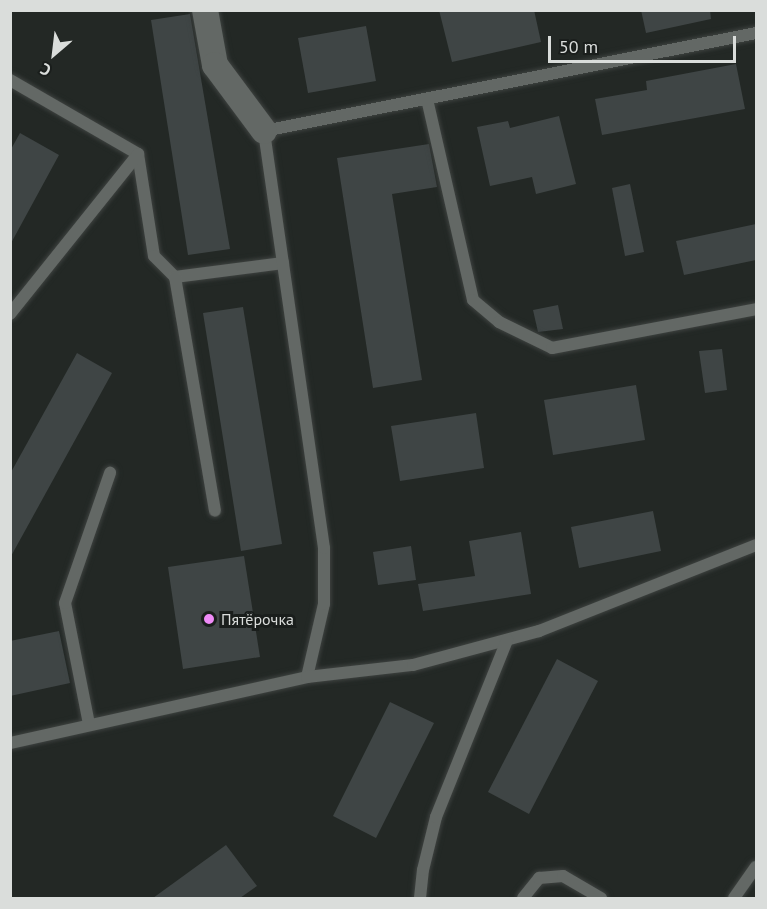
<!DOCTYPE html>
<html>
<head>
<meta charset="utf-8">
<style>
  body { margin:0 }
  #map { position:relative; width:767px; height:909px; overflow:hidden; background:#232825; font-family:"PT Sans",sans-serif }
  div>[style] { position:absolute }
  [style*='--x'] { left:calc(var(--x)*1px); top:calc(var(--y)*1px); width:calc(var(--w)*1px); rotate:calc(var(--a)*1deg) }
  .building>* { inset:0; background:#3f4545 }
  .roads { filter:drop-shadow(0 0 2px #3e4240) drop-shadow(0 0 2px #3e4240) }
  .lane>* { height:12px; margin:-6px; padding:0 6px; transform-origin:6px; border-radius:6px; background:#636865 }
  .street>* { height:26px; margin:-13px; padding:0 13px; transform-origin:13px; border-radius:13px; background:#636865 }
  .dots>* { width:16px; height:16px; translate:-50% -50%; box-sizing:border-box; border:3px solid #1a1e1c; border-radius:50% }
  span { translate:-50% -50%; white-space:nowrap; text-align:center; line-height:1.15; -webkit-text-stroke:6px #1a1e1c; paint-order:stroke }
  .poi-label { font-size:16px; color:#dadddb }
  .left { translate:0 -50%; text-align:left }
  .frame { position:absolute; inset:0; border:12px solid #dadddb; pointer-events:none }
  .north { position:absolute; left:24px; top:24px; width:60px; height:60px; -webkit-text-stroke:4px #1a1e1c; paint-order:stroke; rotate:208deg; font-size:16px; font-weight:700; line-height:24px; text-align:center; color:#dadddb }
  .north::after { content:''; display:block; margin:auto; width:21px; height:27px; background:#dadddb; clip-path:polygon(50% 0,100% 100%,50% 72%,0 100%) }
  .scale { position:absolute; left:548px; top:36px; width:188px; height:27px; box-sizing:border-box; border:3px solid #dadddb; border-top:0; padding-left:8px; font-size:18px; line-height:21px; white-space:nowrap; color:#dadddb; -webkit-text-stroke:4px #1a1e1c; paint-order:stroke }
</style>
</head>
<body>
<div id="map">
  <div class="building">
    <div style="clip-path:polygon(439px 10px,534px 10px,541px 42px,452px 62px)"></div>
    <div style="clip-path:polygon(641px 10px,710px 10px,711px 19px,646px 33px)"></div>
    <div style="clip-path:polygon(190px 14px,230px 249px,188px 255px,151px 20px)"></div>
    <div style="clip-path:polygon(366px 26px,376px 81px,308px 93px,298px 38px)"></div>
    <div style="clip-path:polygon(736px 64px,745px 109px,602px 135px,595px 99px,647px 90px,646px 81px)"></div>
    <div style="clip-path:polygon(559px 116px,576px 184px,536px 194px,532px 177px,490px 186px,477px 127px,508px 121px,510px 128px)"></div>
    <div style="clip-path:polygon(20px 133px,59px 155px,10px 245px,10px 151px)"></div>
    <div style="clip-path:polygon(429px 144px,437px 187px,392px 194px,422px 380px,373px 388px,337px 158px)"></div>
    <div style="clip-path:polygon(630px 184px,644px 252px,625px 256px,612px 188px)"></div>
    <div style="clip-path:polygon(756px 224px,756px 260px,684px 275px,676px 241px)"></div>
    <div style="clip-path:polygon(558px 305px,563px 329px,538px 332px,533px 310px)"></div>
    <div style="clip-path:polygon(243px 307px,282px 544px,241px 551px,203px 313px)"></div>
    <div style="clip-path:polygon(722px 349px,727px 390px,705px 393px,699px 351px)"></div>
    <div style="clip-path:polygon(77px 353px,112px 373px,10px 558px,10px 474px)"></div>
    <div style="clip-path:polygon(636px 385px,645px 440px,553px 455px,544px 400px)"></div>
    <div style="clip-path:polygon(476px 413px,484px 468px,400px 481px,391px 426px)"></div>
    <div style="clip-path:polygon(653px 511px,661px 551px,579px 568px,571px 527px)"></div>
    <div style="clip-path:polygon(521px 532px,531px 594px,423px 611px,418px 584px,475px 576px,469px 541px)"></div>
    <div style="clip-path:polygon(411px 546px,416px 580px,378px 585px,373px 552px)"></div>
    <div style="clip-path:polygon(244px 556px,260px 657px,183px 669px,168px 567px)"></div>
    <div style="clip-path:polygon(59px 631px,70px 683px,10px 696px,10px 641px)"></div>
    <div style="clip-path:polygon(557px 659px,598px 681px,529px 814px,488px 792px)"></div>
    <div style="clip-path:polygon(390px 702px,434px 723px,376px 838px,333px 816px)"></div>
    <div style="clip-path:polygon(226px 845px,257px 886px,240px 898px,153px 898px)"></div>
  </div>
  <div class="roads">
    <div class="lane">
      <div style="--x:10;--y:80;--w:148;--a:30"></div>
      <div style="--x:427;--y:99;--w:206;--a:77.1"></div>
      <div style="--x:473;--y:300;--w:34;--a:40"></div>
      <div style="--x:499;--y:322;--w:59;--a:26.1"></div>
      <div style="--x:552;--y:348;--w:208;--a:-10.8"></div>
      <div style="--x:138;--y:154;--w:103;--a:81.1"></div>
      <div style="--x:154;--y:256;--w:30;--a:45"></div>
      <div style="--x:175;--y:277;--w:109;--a:-7.4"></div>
      <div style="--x:175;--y:277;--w:237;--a:80.3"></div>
      <div style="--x:10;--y:314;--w:205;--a:-51.3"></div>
      <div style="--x:307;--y:677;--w:75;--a:-76.9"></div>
      <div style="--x:324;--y:604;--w:56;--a:-90"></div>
      <div style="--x:324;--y:548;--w:421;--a:-98.2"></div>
      <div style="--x:264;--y:131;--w:502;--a:-11.27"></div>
      <div style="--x:89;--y:724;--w:123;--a:-101.2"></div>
      <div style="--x:65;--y:603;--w:138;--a:-70.9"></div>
      <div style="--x:10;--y:743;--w:304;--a:-12.5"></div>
      <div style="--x:307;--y:677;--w:107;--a:-6.5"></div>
      <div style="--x:413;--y:665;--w:131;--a:-15.1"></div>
      <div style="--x:539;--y:631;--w:233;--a:-21.6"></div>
      <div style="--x:420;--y:898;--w:28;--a:-84"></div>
      <div style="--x:423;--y:870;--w:55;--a:-76.2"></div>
      <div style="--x:436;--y:817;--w:191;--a:-68.1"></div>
      <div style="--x:523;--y:898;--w:26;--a:-51"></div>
      <div style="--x:539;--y:878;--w:24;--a:-5"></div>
      <div style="--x:563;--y:876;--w:44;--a:30.1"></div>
      <div style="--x:734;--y:898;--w:38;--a:-55"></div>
    </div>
    <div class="street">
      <div style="--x:205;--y:10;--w:56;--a:79.7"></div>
      <div style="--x:215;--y:65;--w:82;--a:53.4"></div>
    </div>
  </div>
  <div class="dots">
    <div style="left:209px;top:619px;background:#ef8bf7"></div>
  </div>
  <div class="poi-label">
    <span class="left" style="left:221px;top:619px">Пятёрочка</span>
  </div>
  <div class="frame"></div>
  <div class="north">С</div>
  <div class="scale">50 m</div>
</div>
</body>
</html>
